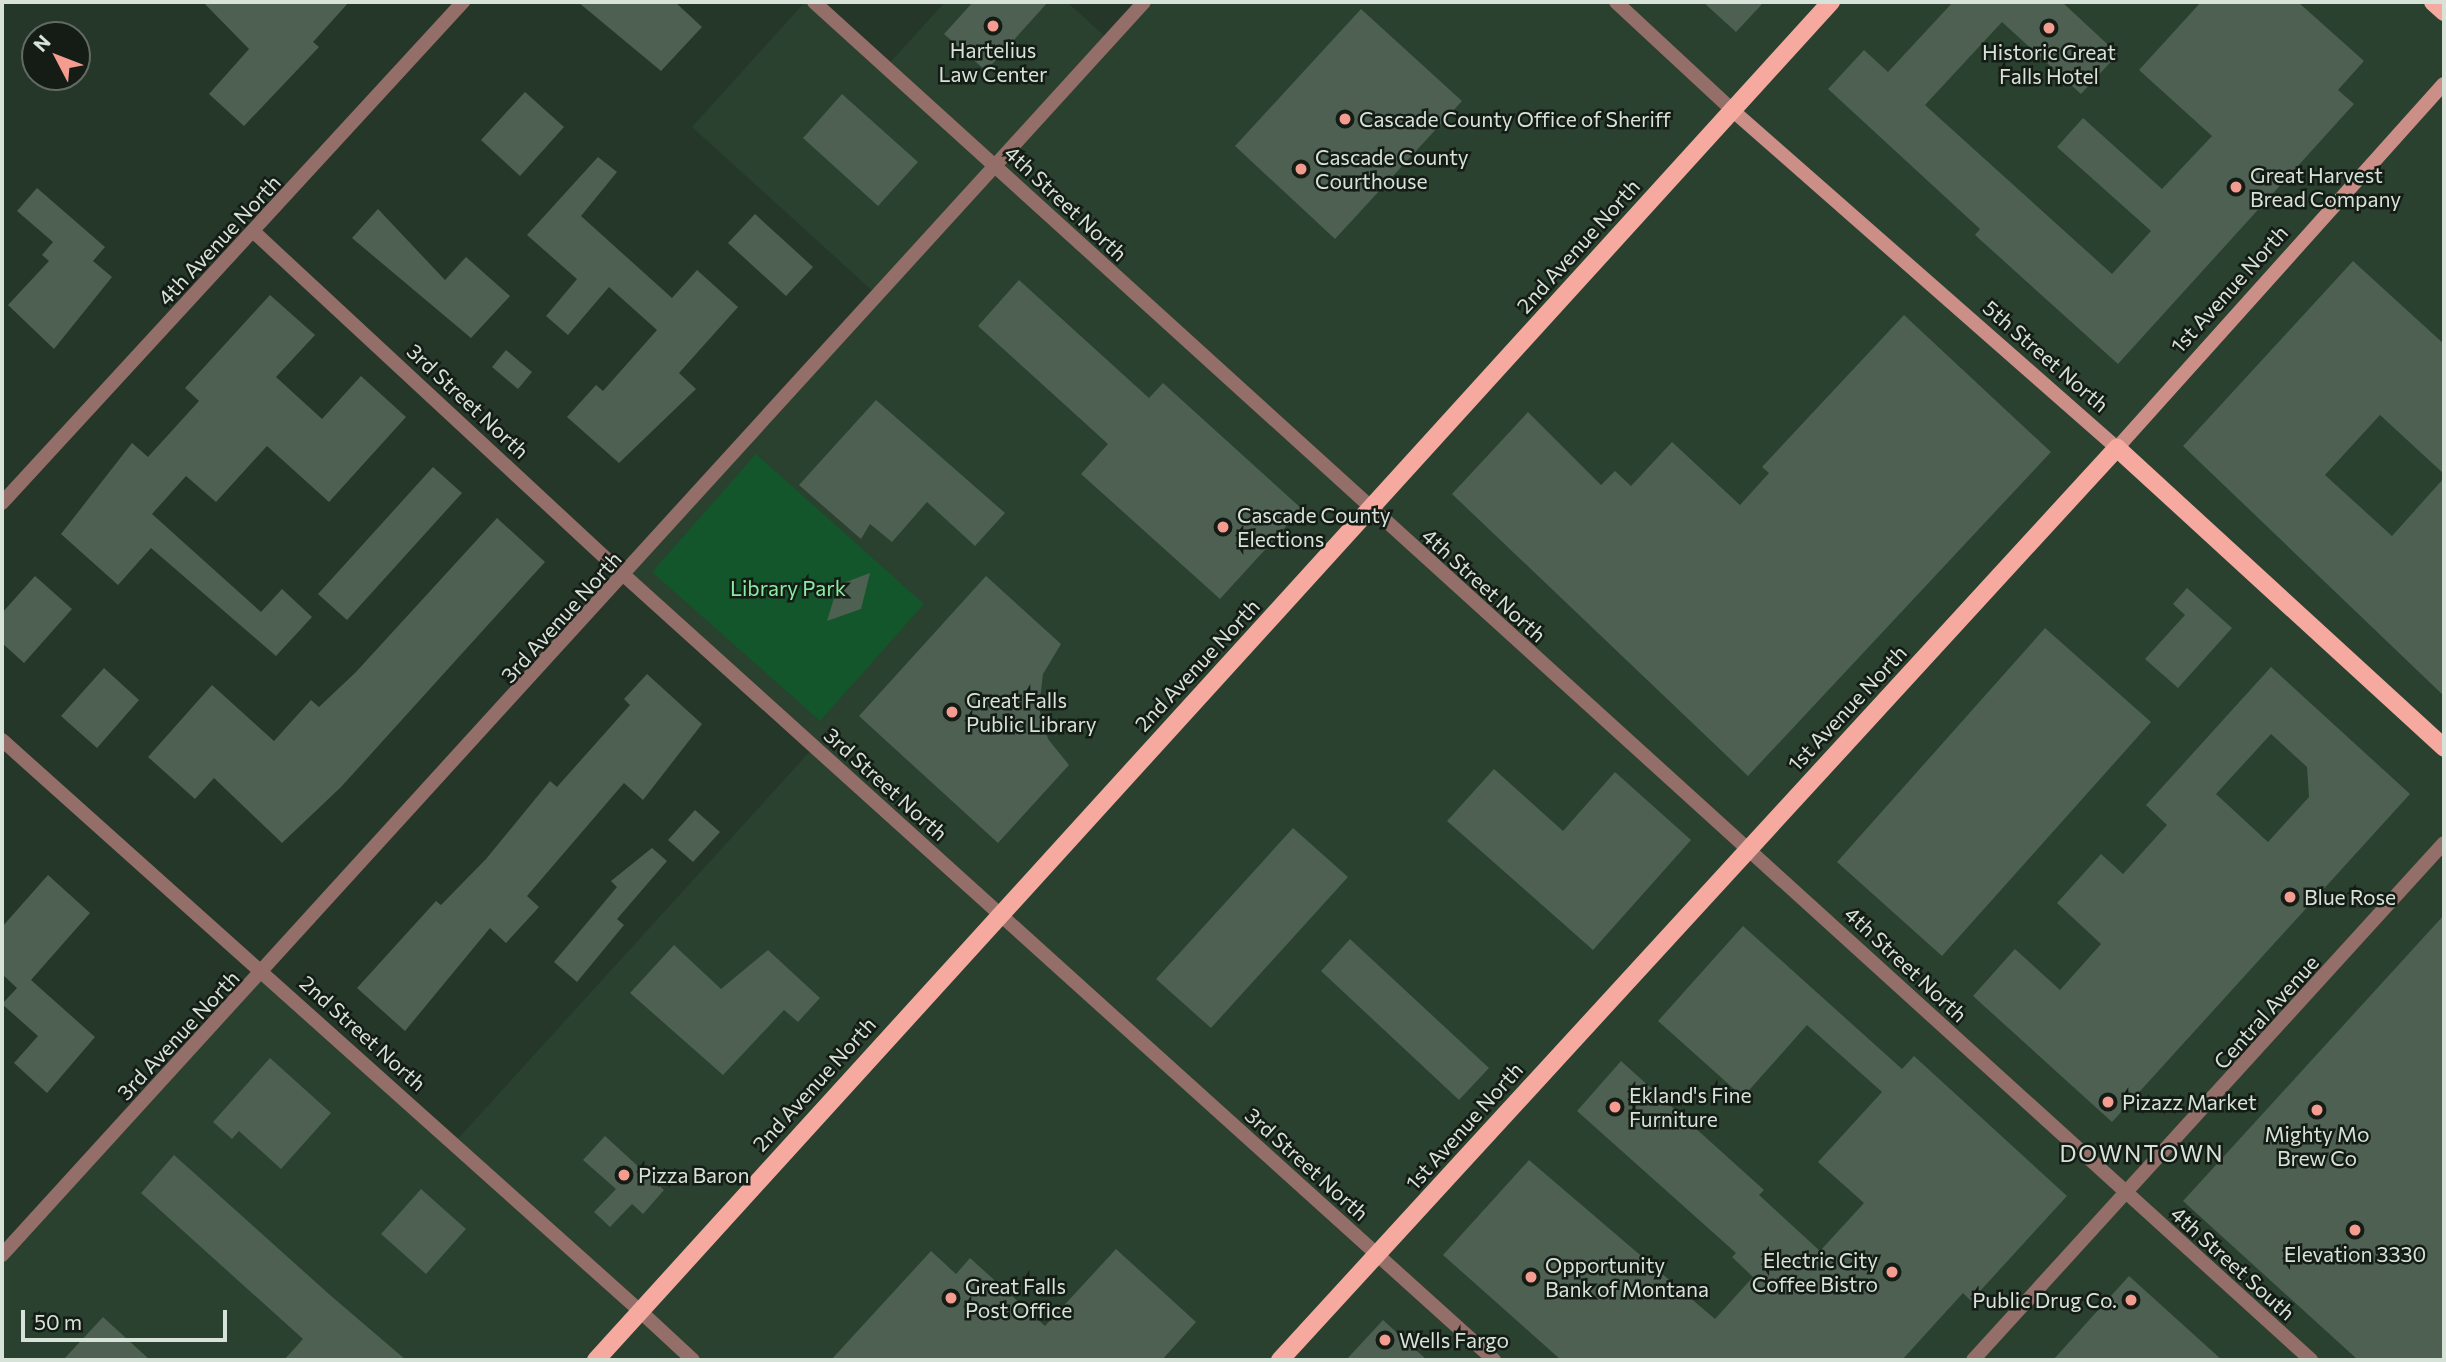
<!DOCTYPE html>
<html>
<head>
<meta charset="utf-8">
<style>
  body { margin:0 }
  #map { position:relative; width:2446px; height:1362px; overflow:hidden; background:#253729; font-family:Commissioner,sans-serif }
  div>[style] { position:absolute }
  [style*='--x'] { left:calc(var(--x)*1px); top:calc(var(--y)*1px); width:calc(var(--w)*1px); rotate:calc(var(--a)*1deg) }
  .built>* { inset:0; background:#29412e }
  .green>* { inset:0; background:#13562b }
  .building>* { inset:0; background:#4d6051 }
  .minor>* { height:14px; margin:-7px; padding:0 7px; transform-origin:7px; border-radius:7px; background:#946e69 }
  .tertiary>* { height:14px; margin:-7px; padding:0 7px; transform-origin:7px; border-radius:7px; background:#946e69 }
  .secondary>* { height:14px; margin:-7px; padding:0 7px; transform-origin:7px; border-radius:7px; background:#cb8f88 }
  .primary>* { height:18px; margin:-9px; padding:0 9px; transform-origin:9px; border-radius:9px; background:#f5a99f }
  .dots>* { width:19px; height:19px; translate:-50% -50%; box-sizing:border-box; border:4px solid #141c15; border-radius:50% }
  span { translate:-50% -50%; white-space:nowrap; text-align:center; line-height:1.15; -webkit-text-stroke:5px #141c15; paint-order:stroke }
  .poi-label { font-size:21px; color:#d7e2d9 }
  .left { translate:0 -50%; text-align:left }
  .right { translate:-100% -50%; text-align:right }
  .street-label { font-size:21px; color:#d7e2d9 }
  .park-label { font-size:21px; color:#89eca3 }
  .neighbourhood-label { font-size:23px; color:#d7e2d9; letter-spacing:2px }
  .frame { position:absolute; inset:0; border:4px solid #d7e2d9; pointer-events:none }
  .north { position:absolute; left:21px; top:21px; width:70px; height:70px; box-sizing:border-box; background:#141c15; border:2px solid #626b63; border-radius:50%; rotate:312deg; font-size:19px; font-weight:700; line-height:28px; text-align:center; color:#d7e2d9 }
  .north::after { content:''; display:block; margin:auto; width:24px; height:32px; background:#f59c91; clip-path:polygon(50% 0,100% 100%,50% 72%,0 100%) }
  .scale { position:absolute; left:21px; top:1310px; width:206px; height:32px; box-sizing:border-box; border:4px solid #d7e2d9; border-top:0; padding-left:9px; font-size:21px; line-height:24px; white-space:nowrap; color:#d7e2d9; -webkit-text-stroke:5px #141c15; paint-order:stroke }
</style>
</head>
<body>
<div id="map">
  <div class="built">
    <div style="clip-path:polygon(805px 2px,814px 2px,886px 67px,945px 2px,1067px 2px,1109px 40px,1144px 2px,2444px 2px,2444px 1360px,2px 1360px,2px 1255px,264px 973px,454px 1143px,813px 748px,626px 577px,877px 295px,692px 127px)"></div>
  </div>
  <div class="green">
    <div style="clip-path:polygon(756px 454px,924px 604px,820px 721px,652px 572px)"></div>
  </div>
  <div class="building">
    <div style="clip-path:polygon(203px 2px,349px 2px,313px 42px,319px 47px,244px 126px,209px 94px,249px 49px)"></div>
    <div style="clip-path:polygon(578px 2px,675px 2px,702px 27px,661px 71px)"></div>
    <div style="clip-path:polygon(973px 2px,1048px 2px,986px 71px,944px 34px)"></div>
    <div style="clip-path:polygon(1703px 2px,1764px 2px,1736px 32px)"></div>
    <div style="clip-path:polygon(1953px 2px,2062px 2px,2118px 54px,2081px 94px,2002px 22px,1925px 105px,2112px 274px,2151px 231px,2057px 147px,2083px 118px,2162px 189px,2212px 136px,2139px 70px,2201px 2px,2298px 2px,2364px 61px,2338px 90px,2354px 104px,2118px 364px,1975px 235px,1980px 229px,1828px 89px,1864px 50px,1888px 72px)"></div>
    <div style="clip-path:polygon(1361px 9px,1462px 101px,1335px 239px,1235px 146px)"></div>
    <div style="clip-path:polygon(525px 92px,564px 127px,520px 176px,481px 140px)"></div>
    <div style="clip-path:polygon(842px 94px,918px 162px,878px 206px,803px 138px)"></div>
    <div style="clip-path:polygon(598px 157px,617px 172px,581px 216px,672px 298px,697px 270px,738px 307px,679px 373px,696px 389px,619px 463px,567px 417px,596px 385px,603px 391px,657px 330px,609px 287px,568px 335px,546px 316px,577px 279px,527px 235px)"></div>
    <div style="clip-path:polygon(37px 188px,105px 247px,93px 261px,112px 277px,54px 349px,8px 305px,49px 261px,42px 255px,53px 242px,17px 211px)"></div>
    <div style="clip-path:polygon(378px 209px,445px 280px,466px 257px,510px 296px,471px 338px,352px 238px)"></div>
    <div style="clip-path:polygon(755px 214px,813px 267px,786px 296px,728px 243px)"></div>
    <div style="clip-path:polygon(2353px 261px,2444px 344px,2444px 474px,2380px 415px,2325px 475px,2392px 536px,2444px 478px,2444px 696px,2183px 446px)"></div>
    <div style="clip-path:polygon(1019px 280px,1149px 398px,1163px 383px,1302px 509px,1220px 599px,1081px 474px,1108px 444px,978px 326px)"></div>
    <div style="clip-path:polygon(270px 295px,315px 335px,276px 377px,322px 419px,361px 376px,406px 417px,329px 502px,267px 446px,216px 502px,186px 476px,152px 514px,261px 612px,282px 589px,312px 617px,276px 656px,151px 548px,118px 585px,61px 534px,132px 443px,148px 457px,199px 401px,185px 388px)"></div>
    <div style="clip-path:polygon(1904px 315px,2051px 452px,1748px 776px,1452px 494px,1528px 412px,1601px 485px,1615px 471px,1631px 486px,1672px 442px,1740px 505px,1769px 473px,1762px 467px)"></div>
    <div style="clip-path:polygon(506px 350px,532px 372px,518px 389px,492px 367px)"></div>
    <div style="clip-path:polygon(876px 400px,1005px 513px,975px 546px,927px 502px,892px 542px,870px 524px,861px 539px,799px 485px)"></div>
    <div style="clip-path:polygon(433px 467px,462px 493px,347px 620px,318px 594px)"></div>
    <div style="clip-path:polygon(497px 518px,545px 562px,341px 787px,282px 843px,214px 778px,195px 799px,148px 757px,212px 685px,274px 741px,311px 700px,319px 707px,356px 672px)"></div>
    <div style="clip-path:polygon(870px 573px,861px 609px,827px 621px,838px 585px)"></div>
    <div style="clip-path:polygon(35px 576px,72px 609px,24px 663px,2px 643px,2px 613px)"></div>
    <div style="clip-path:polygon(986px 576px,1061px 644px,1043px 674px,1039px 708px,1048px 739px,1069px 765px,998px 843px,859px 716px)"></div>
    <div style="clip-path:polygon(2187px 588px,2232px 628px,2178px 688px,2145px 659px,2185px 615px,2173px 604px)"></div>
    <div style="clip-path:polygon(2045px 628px,2151px 722px,1942px 956px,1837px 862px)"></div>
    <div style="clip-path:polygon(evenodd,2271px 667px,2410px 794px,2112px 1122px,1973px 996px,2015px 949px,2060px 990px,2101px 944px,2057px 903px,2101px 854px,2123px 874px,2167px 825px,2146px 805px,2271px 667px,2271px 734px,2307px 767px,2309px 797px,2268px 842px,2216px 794px,2271px 734px)"></div>
    <div style="clip-path:polygon(104px 668px,139px 700px,97px 748px,61px 716px)"></div>
    <div style="clip-path:polygon(647px 674px,702px 724px,643px 800px,624px 783px,527px 896px,539px 907px,506px 943px,490px 928px,405px 1031px,357px 988px,436px 901px,441px 905px,486px 859px,550px 781px,557px 787px,630px 705px,624px 699px)"></div>
    <div style="clip-path:polygon(1494px 769px,1563px 831px,1615px 772px,1691px 840px,1593px 950px,1447px 821px)"></div>
    <div style="clip-path:polygon(695px 810px,720px 832px,693px 862px,668px 840px)"></div>
    <div style="clip-path:polygon(1293px 828px,1348px 877px,1211px 1028px,1156px 979px)"></div>
    <div style="clip-path:polygon(652px 848px,667px 861px,617px 919px,624px 925px,577px 982px,554px 962px,617px 887px,611px 881px)"></div>
    <div style="clip-path:polygon(48px 875px,90px 913px,31px 980px,95px 1037px,47px 1093px,14px 1063px,38px 1036px,2px 1004px,17px 988px,2px 974px,2px 927px)"></div>
    <div style="clip-path:polygon(2444px 915px,2444px 1360px,2358px 1360px,2183px 1201px)"></div>
    <div style="clip-path:polygon(1743px 926px,1902px 1069px,1914px 1056px,2067px 1196px,1971px 1301px,1963px 1293px,1902px 1360px,1561px 1360px,1443px 1255px,1529px 1160px,1715px 1319px,1753px 1277px,1732px 1257px,1736px 1253px,1577px 1111px,1621px 1061px,1764px 1190px,1759px 1195px,1820px 1251px,1864px 1203px,1818px 1162px,1882px 1092px,1807px 1025px,1743px 1097px,1658px 1021px)"></div>
    <div style="clip-path:polygon(1350px 939px,1489px 1068px,1459px 1100px,1321px 971px)"></div>
    <div style="clip-path:polygon(674px 945px,721px 989px,768px 950px,820px 998px,798px 1022px,784px 1010px,723px 1075px,630px 993px)"></div>
    <div style="clip-path:polygon(270px 1058px,331px 1113px,281px 1169px,239px 1131px,232px 1139px,213px 1122px)"></div>
    <div style="clip-path:polygon(605px 1136px,664px 1190px,643px 1214px,632px 1204px,610px 1227px,594px 1212px,616px 1189px,583px 1160px)"></div>
    <div style="clip-path:polygon(174px 1155px,330px 1295px,406px 1360px,284px 1360px,303px 1339px,141px 1193px)"></div>
    <div style="clip-path:polygon(421px 1189px,466px 1229px,426px 1274px,381px 1234px)"></div>
    <div style="clip-path:polygon(1116px 1249px,1196px 1322px,1162px 1360px,831px 1360px,931px 1251px,956px 1274px,970px 1258px,1045px 1326px)"></div>
    <div style="clip-path:polygon(2129px 1276px,2222px 1360px,2053px 1360px)"></div>
    <div style="clip-path:polygon(103px 1317px,150px 1360px,63px 1360px)"></div>
    <div style="clip-path:polygon(1383px 1320px,1427px 1360px,1346px 1360px)"></div>
  </div>
  <div class="minor">
    <div style="--x:814;--y:2;--w:2021;--a:42.21"></div>
    <div style="--x:1616;--y:2;--w:157;--a:42.9"></div>
    <div style="--x:255;--y:233;--w:506;--a:42.84"></div>
    <div style="--x:626;--y:577;--w:1169;--a:42.05"></div>
    <div style="--x:2;--y:503;--w:681;--a:-47.38"></div>
    <div style="--x:2;--y:740;--w:856;--a:41.83"></div>
    <div style="--x:2;--y:1255;--w:1695;--a:-47.65"></div>
  </div>
  <div class="tertiary">
    <div style="--x:640;--y:1311;--w:72;--a:42.8"></div>
    <div style="--x:1973;--y:1360;--w:699;--a:-47.67"></div>
  </div>
  <div class="secondary">
    <div style="--x:1731;--y:109;--w:514;--a:41.29"></div>
    <div style="--x:2117;--y:448;--w:489;--a:-48.1"></div>
  </div>
  <div class="primary">
    <div style="--x:2433;--y:2;--w:15;--a:42"></div>
    <div style="--x:596;--y:1360;--w:1836;--a:-47.72"></div>
    <div style="--x:1280;--y:1360;--w:1238;--a:-47.46"></div>
    <div style="--x:2117;--y:448;--w:444;--a:42.5"></div>
  </div>
  <div class="dots">
    <div style="left:993px;top:26px;background:#f59c91"></div>
    <div style="left:2049px;top:28px;background:#f59c91"></div>
    <div style="left:1345px;top:119px;background:#f59c91"></div>
    <div style="left:1301px;top:169px;background:#f59c91"></div>
    <div style="left:2236px;top:187px;background:#f59c91"></div>
    <div style="left:1223px;top:527px;background:#f59c91"></div>
    <div style="left:952px;top:712px;background:#f59c91"></div>
    <div style="left:2290px;top:897px;background:#f59c91"></div>
    <div style="left:2108px;top:1102px;background:#f59c91"></div>
    <div style="left:1615px;top:1107px;background:#f59c91"></div>
    <div style="left:2317px;top:1110px;background:#f59c91"></div>
    <div style="left:624px;top:1175px;background:#f59c91"></div>
    <div style="left:2355px;top:1230px;background:#f59c91"></div>
    <div style="left:1892px;top:1272px;background:#f59c91"></div>
    <div style="left:1531px;top:1277px;background:#f59c91"></div>
    <div style="left:951px;top:1298px;background:#f59c91"></div>
    <div style="left:2131px;top:1300px;background:#f59c91"></div>
    <div style="left:1385px;top:1340px;background:#f59c91"></div>
  </div>
  <div class="poi-label">
    <span style="left:993px;top:62px">Hartelius<br>Law Center</span>
    <span style="left:2049px;top:64px">Historic Great<br>Falls Hotel</span>
    <span class="left" style="left:1359px;top:119px">Cascade County Office of Sheriff</span>
    <span class="left" style="left:1315px;top:169px">Cascade County<br>Courthouse</span>
    <span class="left" style="left:2250px;top:187px">Great Harvest<br>Bread Company</span>
    <span class="left" style="left:1237px;top:527px">Cascade County<br>Elections</span>
    <span class="left" style="left:966px;top:712px">Great Falls<br>Public Library</span>
    <span class="left" style="left:2304px;top:897px">Blue Rose</span>
    <span class="left" style="left:1629px;top:1107px">Ekland's Fine<br>Furniture</span>
    <span class="left" style="left:2122px;top:1102px">Pizazz Market</span>
    <span style="left:2317px;top:1146px">Mighty Mo<br>Brew Co</span>
    <span class="left" style="left:638px;top:1175px">Pizza Baron</span>
    <span style="left:2355px;top:1254px">Elevation 3330</span>
    <span class="right" style="left:1878px;top:1272px">Electric City<br>Coffee Bistro</span>
    <span class="left" style="left:1545px;top:1277px">Opportunity<br>Bank of Montana</span>
    <span class="left" style="left:965px;top:1298px">Great Falls<br>Post Office</span>
    <span class="right" style="left:2117px;top:1300px">Public Drug Co.</span>
    <span class="left" style="left:1399px;top:1340px">Wells Fargo</span>
  </div>
  <div class="street-label">
    <span style="left:1066px;top:203px;rotate:43deg">4th Street North</span>
    <span style="left:219px;top:240px;rotate:-47deg">4th Avenue North</span>
    <span style="left:1578px;top:246px;rotate:-48deg">2nd Avenue North</span>
    <span style="left:2229px;top:289px;rotate:-48deg">1st Avenue North</span>
    <span style="left:2046px;top:356px;rotate:41deg">5th Street North</span>
    <span style="left:468px;top:401px;rotate:43deg">3rd Street North</span>
    <span style="left:1484px;top:585px;rotate:42deg">4th Street North</span>
    <span style="left:561px;top:617px;rotate:-48deg">3rd Avenue North</span>
    <span style="left:1197px;top:665px;rotate:-47deg">2nd Avenue North</span>
    <span style="left:1847px;top:708px;rotate:-47deg">1st Avenue North</span>
    <span style="left:886px;top:784px;rotate:42deg">3rd Street North</span>
    <span style="left:1906px;top:964px;rotate:43deg">4th Street North</span>
    <span style="left:2266px;top:1012px;rotate:-48deg">Central Avenue</span>
    <span style="left:363px;top:1033px;rotate:42deg">2nd Street North</span>
    <span style="left:178px;top:1035px;rotate:-47deg">3rd Avenue North</span>
    <span style="left:814px;top:1084px;rotate:-48deg">2nd Avenue North</span>
    <span style="left:1464px;top:1126px;rotate:-48deg">1st Avenue North</span>
    <span style="left:1307px;top:1164px;rotate:42deg">3rd Street North</span>
    <span style="left:2233px;top:1263px;rotate:42deg">4th Street South</span>
  </div>
  <div class="park-label">
    <span style="left:788px;top:588px">Library Park</span>
  </div>
  <div class="neighbourhood-label">
    <span style="left:2142px;top:1153px">DOWNTOWN</span>
  </div>
  <div class="frame"></div>
  <div class="north">N</div>
  <div class="scale">50 m</div>
</div>
</body>
</html>
